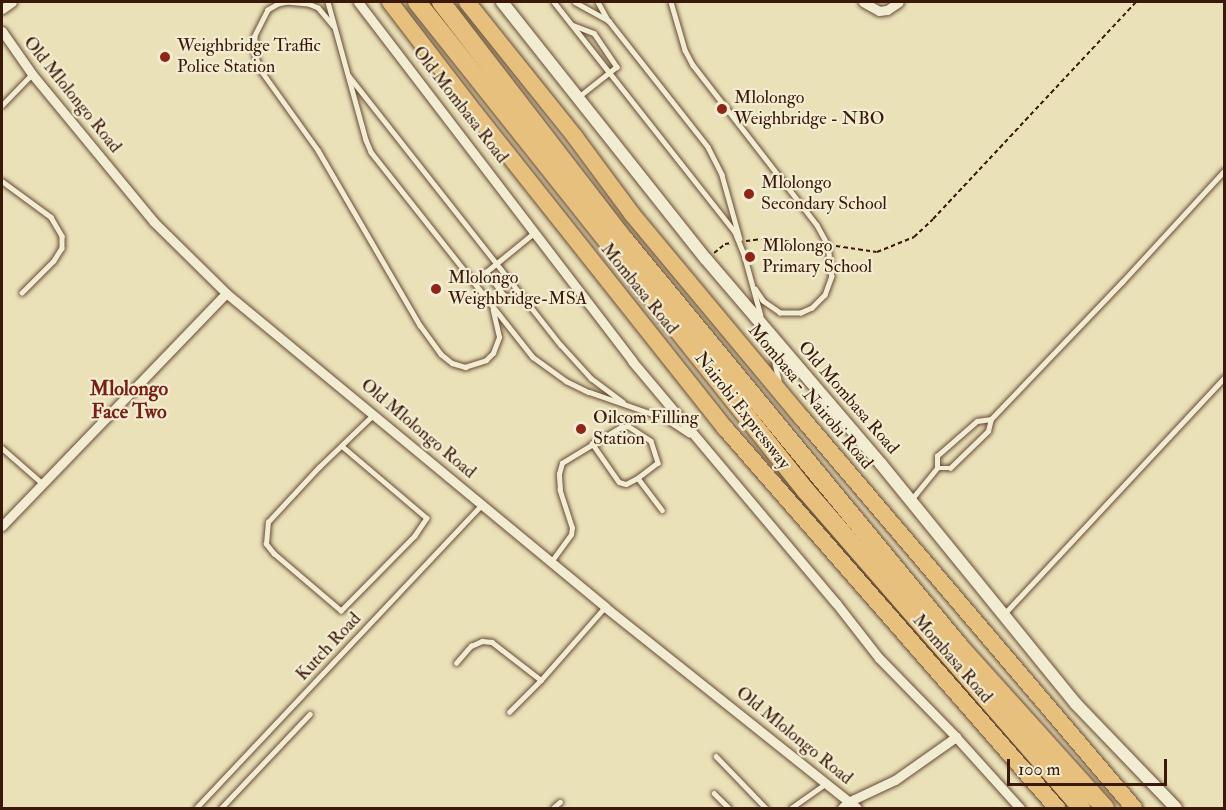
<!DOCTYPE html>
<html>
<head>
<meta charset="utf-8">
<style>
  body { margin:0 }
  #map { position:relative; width:1226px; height:810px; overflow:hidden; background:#ebe1b9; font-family:"IM FELL Double Pica",serif }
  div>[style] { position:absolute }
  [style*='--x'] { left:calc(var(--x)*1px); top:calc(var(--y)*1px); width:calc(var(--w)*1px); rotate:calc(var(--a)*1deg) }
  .path>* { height:2px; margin-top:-1px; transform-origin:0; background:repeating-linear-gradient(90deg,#3b190a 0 4.5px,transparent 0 7.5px) }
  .roads { filter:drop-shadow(0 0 2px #674b36) drop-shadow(0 0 2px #674b36) }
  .service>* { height:4.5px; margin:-2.25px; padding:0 2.25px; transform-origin:2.25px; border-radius:2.25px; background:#f2ecd2 }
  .minor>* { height:9px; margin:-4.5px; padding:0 4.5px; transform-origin:4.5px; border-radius:4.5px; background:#f2ecd2 }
  .tertiary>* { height:12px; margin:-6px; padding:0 6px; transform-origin:6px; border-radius:6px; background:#f2ecd2 }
  .trunk>* { height:16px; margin:-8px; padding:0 8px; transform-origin:8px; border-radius:8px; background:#e6c07c }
  .motorway>* { height:18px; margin:-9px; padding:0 9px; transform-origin:9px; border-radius:9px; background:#e6c07c }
  .dots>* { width:16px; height:16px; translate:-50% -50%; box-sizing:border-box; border:3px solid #f2ecd2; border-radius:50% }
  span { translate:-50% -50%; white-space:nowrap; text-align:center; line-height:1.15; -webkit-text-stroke:4.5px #f2ecd2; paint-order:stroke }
  .poi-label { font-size:18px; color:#3b190a }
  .left { translate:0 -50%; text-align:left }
  .street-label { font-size:18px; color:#3b190a }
  .neighbourhood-label { font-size:20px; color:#7a1f14; font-weight:700 }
  .frame { position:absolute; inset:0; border:3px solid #3b190a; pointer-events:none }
  .scale { position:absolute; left:1007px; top:759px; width:160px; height:27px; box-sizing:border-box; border:3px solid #3b190a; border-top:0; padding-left:8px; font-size:18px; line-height:21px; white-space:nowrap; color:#3b190a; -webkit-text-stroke:4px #f2ecd2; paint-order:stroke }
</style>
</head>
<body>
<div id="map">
  <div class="path">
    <div style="--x:746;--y:241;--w:16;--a:-7"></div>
    <div style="--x:762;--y:239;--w:56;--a:5.1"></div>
    <div style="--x:836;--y:246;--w:41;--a:8.3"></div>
    <div style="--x:877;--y:252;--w:40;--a:-22"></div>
    <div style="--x:914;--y:237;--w:26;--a:-43"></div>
    <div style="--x:933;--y:219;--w:297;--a:-46.9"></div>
    <div style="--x:714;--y:253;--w:14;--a:-39"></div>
    <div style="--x:725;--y:244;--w:7;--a:-8"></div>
  </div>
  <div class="roads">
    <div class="service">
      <div style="--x:328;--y:2;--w:143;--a:74.6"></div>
      <div style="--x:366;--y:140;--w:13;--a:67"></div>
      <div style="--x:371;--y:152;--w:261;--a:51.7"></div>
      <div style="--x:533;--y:357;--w:41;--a:36"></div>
      <div style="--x:566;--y:381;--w:25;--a:26"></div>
      <div style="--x:589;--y:392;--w:79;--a:19.1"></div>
      <div style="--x:664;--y:418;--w:30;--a:33"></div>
      <div style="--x:554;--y:2;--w:293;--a:51.8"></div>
      <div style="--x:735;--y:232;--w:24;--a:68"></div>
      <div style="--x:744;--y:254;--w:64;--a:74.7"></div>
      <div style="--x:575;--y:2;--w:39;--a:29"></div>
      <div style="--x:609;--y:21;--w:160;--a:51.8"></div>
      <div style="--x:708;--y:147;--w:31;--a:63"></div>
      <div style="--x:722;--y:175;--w:66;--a:74.3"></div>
      <div style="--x:598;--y:2;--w:21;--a:61"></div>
      <div style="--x:671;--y:2;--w:50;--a:73.7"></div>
      <div style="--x:685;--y:50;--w:17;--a:62"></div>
      <div style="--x:693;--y:65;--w:202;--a:52.2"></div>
      <div style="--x:817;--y:225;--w:23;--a:61"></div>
      <div style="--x:828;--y:245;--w:31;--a:83"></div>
      <div style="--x:832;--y:276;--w:20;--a:110"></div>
      <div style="--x:825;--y:295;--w:18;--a:135"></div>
      <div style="--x:812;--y:308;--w:12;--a:156"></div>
      <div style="--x:801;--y:313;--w:21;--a:180"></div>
      <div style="--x:780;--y:313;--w:21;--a:-145"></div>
      <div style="--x:763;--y:301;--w:14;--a:-124"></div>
      <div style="--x:573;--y:25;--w:22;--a:21"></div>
      <div style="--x:594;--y:33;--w:41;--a:55.9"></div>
      <div style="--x:617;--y:67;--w:48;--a:141.7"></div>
      <div style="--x:333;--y:26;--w:23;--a:-130"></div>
      <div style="--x:318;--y:8;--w:11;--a:-158"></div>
      <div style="--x:308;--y:4;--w:21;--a:-175"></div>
      <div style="--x:287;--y:2;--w:9;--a:167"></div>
      <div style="--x:278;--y:4;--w:12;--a:149"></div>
      <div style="--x:268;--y:10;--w:29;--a:117"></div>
      <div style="--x:255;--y:36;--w:17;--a:90"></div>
      <div style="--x:255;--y:53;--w:17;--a:73"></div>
      <div style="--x:260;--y:69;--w:100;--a:54.4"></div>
      <div style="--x:318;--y:150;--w:203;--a:59.8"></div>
      <div style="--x:420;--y:325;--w:36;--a:54"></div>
      <div style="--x:441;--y:354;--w:14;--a:39"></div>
      <div style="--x:452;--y:363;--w:14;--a:17"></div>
      <div style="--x:465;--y:367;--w:22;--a:-18"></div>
      <div style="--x:486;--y:360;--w:10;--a:-45"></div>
      <div style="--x:493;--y:353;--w:17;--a:-69"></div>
      <div style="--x:499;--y:337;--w:28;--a:-103"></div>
      <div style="--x:349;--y:76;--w:342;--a:51.8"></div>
      <div style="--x:561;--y:345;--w:45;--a:47.7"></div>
      <div style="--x:591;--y:378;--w:40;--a:37"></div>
      <div style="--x:2;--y:105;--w:43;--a:-45.9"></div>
      <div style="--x:2;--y:181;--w:61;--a:36.3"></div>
      <div style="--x:51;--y:217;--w:22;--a:60"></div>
      <div style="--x:62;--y:236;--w:12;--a:90"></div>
      <div style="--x:62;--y:248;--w:15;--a:122"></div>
      <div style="--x:54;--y:261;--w:45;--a:135"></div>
      <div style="--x:525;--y:299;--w:21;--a:-172"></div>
      <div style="--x:504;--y:296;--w:30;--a:-127"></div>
      <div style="--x:486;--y:272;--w:63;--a:-39.2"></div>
      <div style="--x:769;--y:338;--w:43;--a:76.6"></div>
      <div style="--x:592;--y:443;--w:47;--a:55.3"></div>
      <div style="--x:619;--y:482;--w:7;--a:16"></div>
      <div style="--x:626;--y:484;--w:13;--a:-27"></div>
      <div style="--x:342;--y:446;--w:111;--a:40.3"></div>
      <div style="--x:427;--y:518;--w:22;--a:124"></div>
      <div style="--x:415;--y:536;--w:105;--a:134.6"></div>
      <div style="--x:341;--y:611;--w:88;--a:-139.6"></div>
      <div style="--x:274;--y:554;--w:13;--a:-129"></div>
      <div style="--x:266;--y:544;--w:22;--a:-85"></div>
      <div style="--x:268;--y:522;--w:75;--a:-47.2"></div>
      <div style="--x:319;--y:467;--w:76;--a:-43.9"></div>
      <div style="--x:2;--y:448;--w:53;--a:41.2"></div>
      <div style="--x:937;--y:468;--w:13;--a:0"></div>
      <div style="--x:950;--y:468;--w:53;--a:-44.2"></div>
      <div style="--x:988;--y:431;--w:12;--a:-76"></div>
      <div style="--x:991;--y:419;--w:190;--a:-46.3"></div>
      <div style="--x:1122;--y:282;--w:151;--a:-47.4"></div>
      <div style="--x:911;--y:500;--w:41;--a:-50.9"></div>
      <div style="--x:937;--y:468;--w:12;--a:-90"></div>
      <div style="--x:937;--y:456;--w:53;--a:-41.2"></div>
      <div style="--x:977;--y:421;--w:14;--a:-8"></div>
      <div style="--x:551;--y:562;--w:34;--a:-54"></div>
      <div style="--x:571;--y:534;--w:6;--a:-81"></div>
      <div style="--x:572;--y:528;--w:40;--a:-108"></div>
      <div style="--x:560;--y:490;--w:16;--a:-94"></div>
      <div style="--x:559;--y:474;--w:11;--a:-75"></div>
      <div style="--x:562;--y:463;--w:69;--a:-31.4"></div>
      <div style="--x:621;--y:427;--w:7;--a:-8"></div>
      <div style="--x:628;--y:426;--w:27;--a:33"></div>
      <div style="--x:651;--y:441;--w:23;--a:72"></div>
      <div style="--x:658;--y:463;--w:25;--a:143"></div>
      <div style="--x:638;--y:478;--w:40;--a:53"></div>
      <div style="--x:1004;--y:614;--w:323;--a:-47"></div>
      <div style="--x:456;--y:663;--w:23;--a:-49"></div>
      <div style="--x:471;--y:646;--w:12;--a:-24"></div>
      <div style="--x:482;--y:641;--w:10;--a:6"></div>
      <div style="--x:492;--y:642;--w:62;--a:37.8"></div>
      <div style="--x:509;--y:712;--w:45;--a:-45"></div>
      <div style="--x:541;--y:680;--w:97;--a:-48.8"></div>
      <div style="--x:716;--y:756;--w:72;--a:46.1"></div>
      <div style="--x:714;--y:793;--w:21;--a:45"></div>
      <div style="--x:196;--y:808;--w:417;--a:-46.7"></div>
      <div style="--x:221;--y:808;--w:129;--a:-46.6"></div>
      <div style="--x:553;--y:808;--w:9;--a:-41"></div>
      <div style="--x:791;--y:808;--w:42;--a:-35.2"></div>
    </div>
    <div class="minor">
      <div style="--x:358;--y:2;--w:452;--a:52.6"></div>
      <div style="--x:632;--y:361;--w:317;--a:49.9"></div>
      <div style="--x:836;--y:603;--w:70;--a:52"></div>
      <div style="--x:879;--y:658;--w:110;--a:45.7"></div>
      <div style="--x:956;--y:737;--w:96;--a:48"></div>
      <div style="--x:863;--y:2;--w:18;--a:29"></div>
      <div style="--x:879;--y:11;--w:8;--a:-7"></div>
      <div style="--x:887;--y:10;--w:14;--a:-34"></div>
      <div style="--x:2;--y:9;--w:12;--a:-35"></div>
      <div style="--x:2;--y:31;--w:52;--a:55.1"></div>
      <div style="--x:32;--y:74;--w:192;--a:50.5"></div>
      <div style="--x:154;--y:222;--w:101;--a:44.6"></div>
      <div style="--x:226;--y:293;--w:492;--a:39.6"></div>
      <div style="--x:605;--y:607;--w:322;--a:38.6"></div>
      <div style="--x:2;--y:526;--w:323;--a:-46.1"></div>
      <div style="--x:842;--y:808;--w:8;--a:-45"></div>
      <div style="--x:848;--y:802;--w:52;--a:-25.1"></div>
      <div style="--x:895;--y:780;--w:75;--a:-35.2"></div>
    </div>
    <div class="tertiary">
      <div style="--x:502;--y:2;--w:328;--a:51.6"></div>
      <div style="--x:706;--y:259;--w:270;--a:49.5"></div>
      <div style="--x:881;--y:464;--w:309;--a:50.9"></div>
      <div style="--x:1076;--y:704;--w:144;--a:46.1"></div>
    </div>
    <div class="trunk">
      <div style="--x:390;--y:2;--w:141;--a:52.5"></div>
      <div style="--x:476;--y:114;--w:401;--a:51.6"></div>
      <div style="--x:725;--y:428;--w:505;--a:48.86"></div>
      <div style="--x:467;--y:2;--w:173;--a:51.3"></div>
      <div style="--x:575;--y:137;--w:96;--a:53.5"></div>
      <div style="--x:632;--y:214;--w:266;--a:50.2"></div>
      <div style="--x:802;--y:418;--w:512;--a:49.59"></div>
    </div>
    <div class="motorway">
      <div style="--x:417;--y:2;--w:625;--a:51.5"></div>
      <div style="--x:806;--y:491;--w:420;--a:49"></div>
      <div style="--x:441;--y:2;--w:298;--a:52.4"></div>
      <div style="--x:623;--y:238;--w:530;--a:50.51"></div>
      <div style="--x:960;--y:647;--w:217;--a:48"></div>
    </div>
  </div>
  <div class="dots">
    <div style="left:165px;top:57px;background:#8f2418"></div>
    <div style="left:722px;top:109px;background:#8f2418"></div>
    <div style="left:749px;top:194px;background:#8f2418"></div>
    <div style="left:750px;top:257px;background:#8f2418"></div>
    <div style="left:436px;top:289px;background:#8f2418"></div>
    <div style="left:581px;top:429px;background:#8f2418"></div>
  </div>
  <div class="poi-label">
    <span class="left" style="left:177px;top:57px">Weighbridge Traffic<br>Police Station</span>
    <span class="left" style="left:734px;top:109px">Mlolongo<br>Weighbridge - NBO</span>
    <span class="left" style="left:761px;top:194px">Mlolongo<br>Secondary School</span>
    <span class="left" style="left:762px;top:257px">Mlolongo<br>Primary School</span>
    <span class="left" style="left:448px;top:289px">Mlolongo<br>Weighbridge-MSA</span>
    <span class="left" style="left:593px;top:429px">Oilcom Filling<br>Station</span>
  </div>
  <div class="street-label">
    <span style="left:72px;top:95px;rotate:51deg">Old Mlolongo Road</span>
    <span style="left:460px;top:105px;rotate:52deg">Old Mombasa Road</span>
    <span style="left:639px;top:289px;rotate:51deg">Mombasa Road</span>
    <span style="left:810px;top:397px;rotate:50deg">Mombasa - Nairobi Road</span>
    <span style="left:848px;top:398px;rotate:49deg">Old Mombasa Road</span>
    <span style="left:742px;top:411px;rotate:52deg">Nairobi Expressway</span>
    <span style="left:418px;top:429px;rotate:40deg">Old Mlolongo Road</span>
    <span style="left:329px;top:647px;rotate:-47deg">Kutch Road</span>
    <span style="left:952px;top:659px;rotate:49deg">Mombasa Road</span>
    <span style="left:794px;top:736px;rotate:39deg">Old Mlolongo Road</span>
  </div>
  <div class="neighbourhood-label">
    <span style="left:129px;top:400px">Mlolongo<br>Face Two</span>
  </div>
  <div class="frame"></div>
  <div class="scale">100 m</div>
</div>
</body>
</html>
